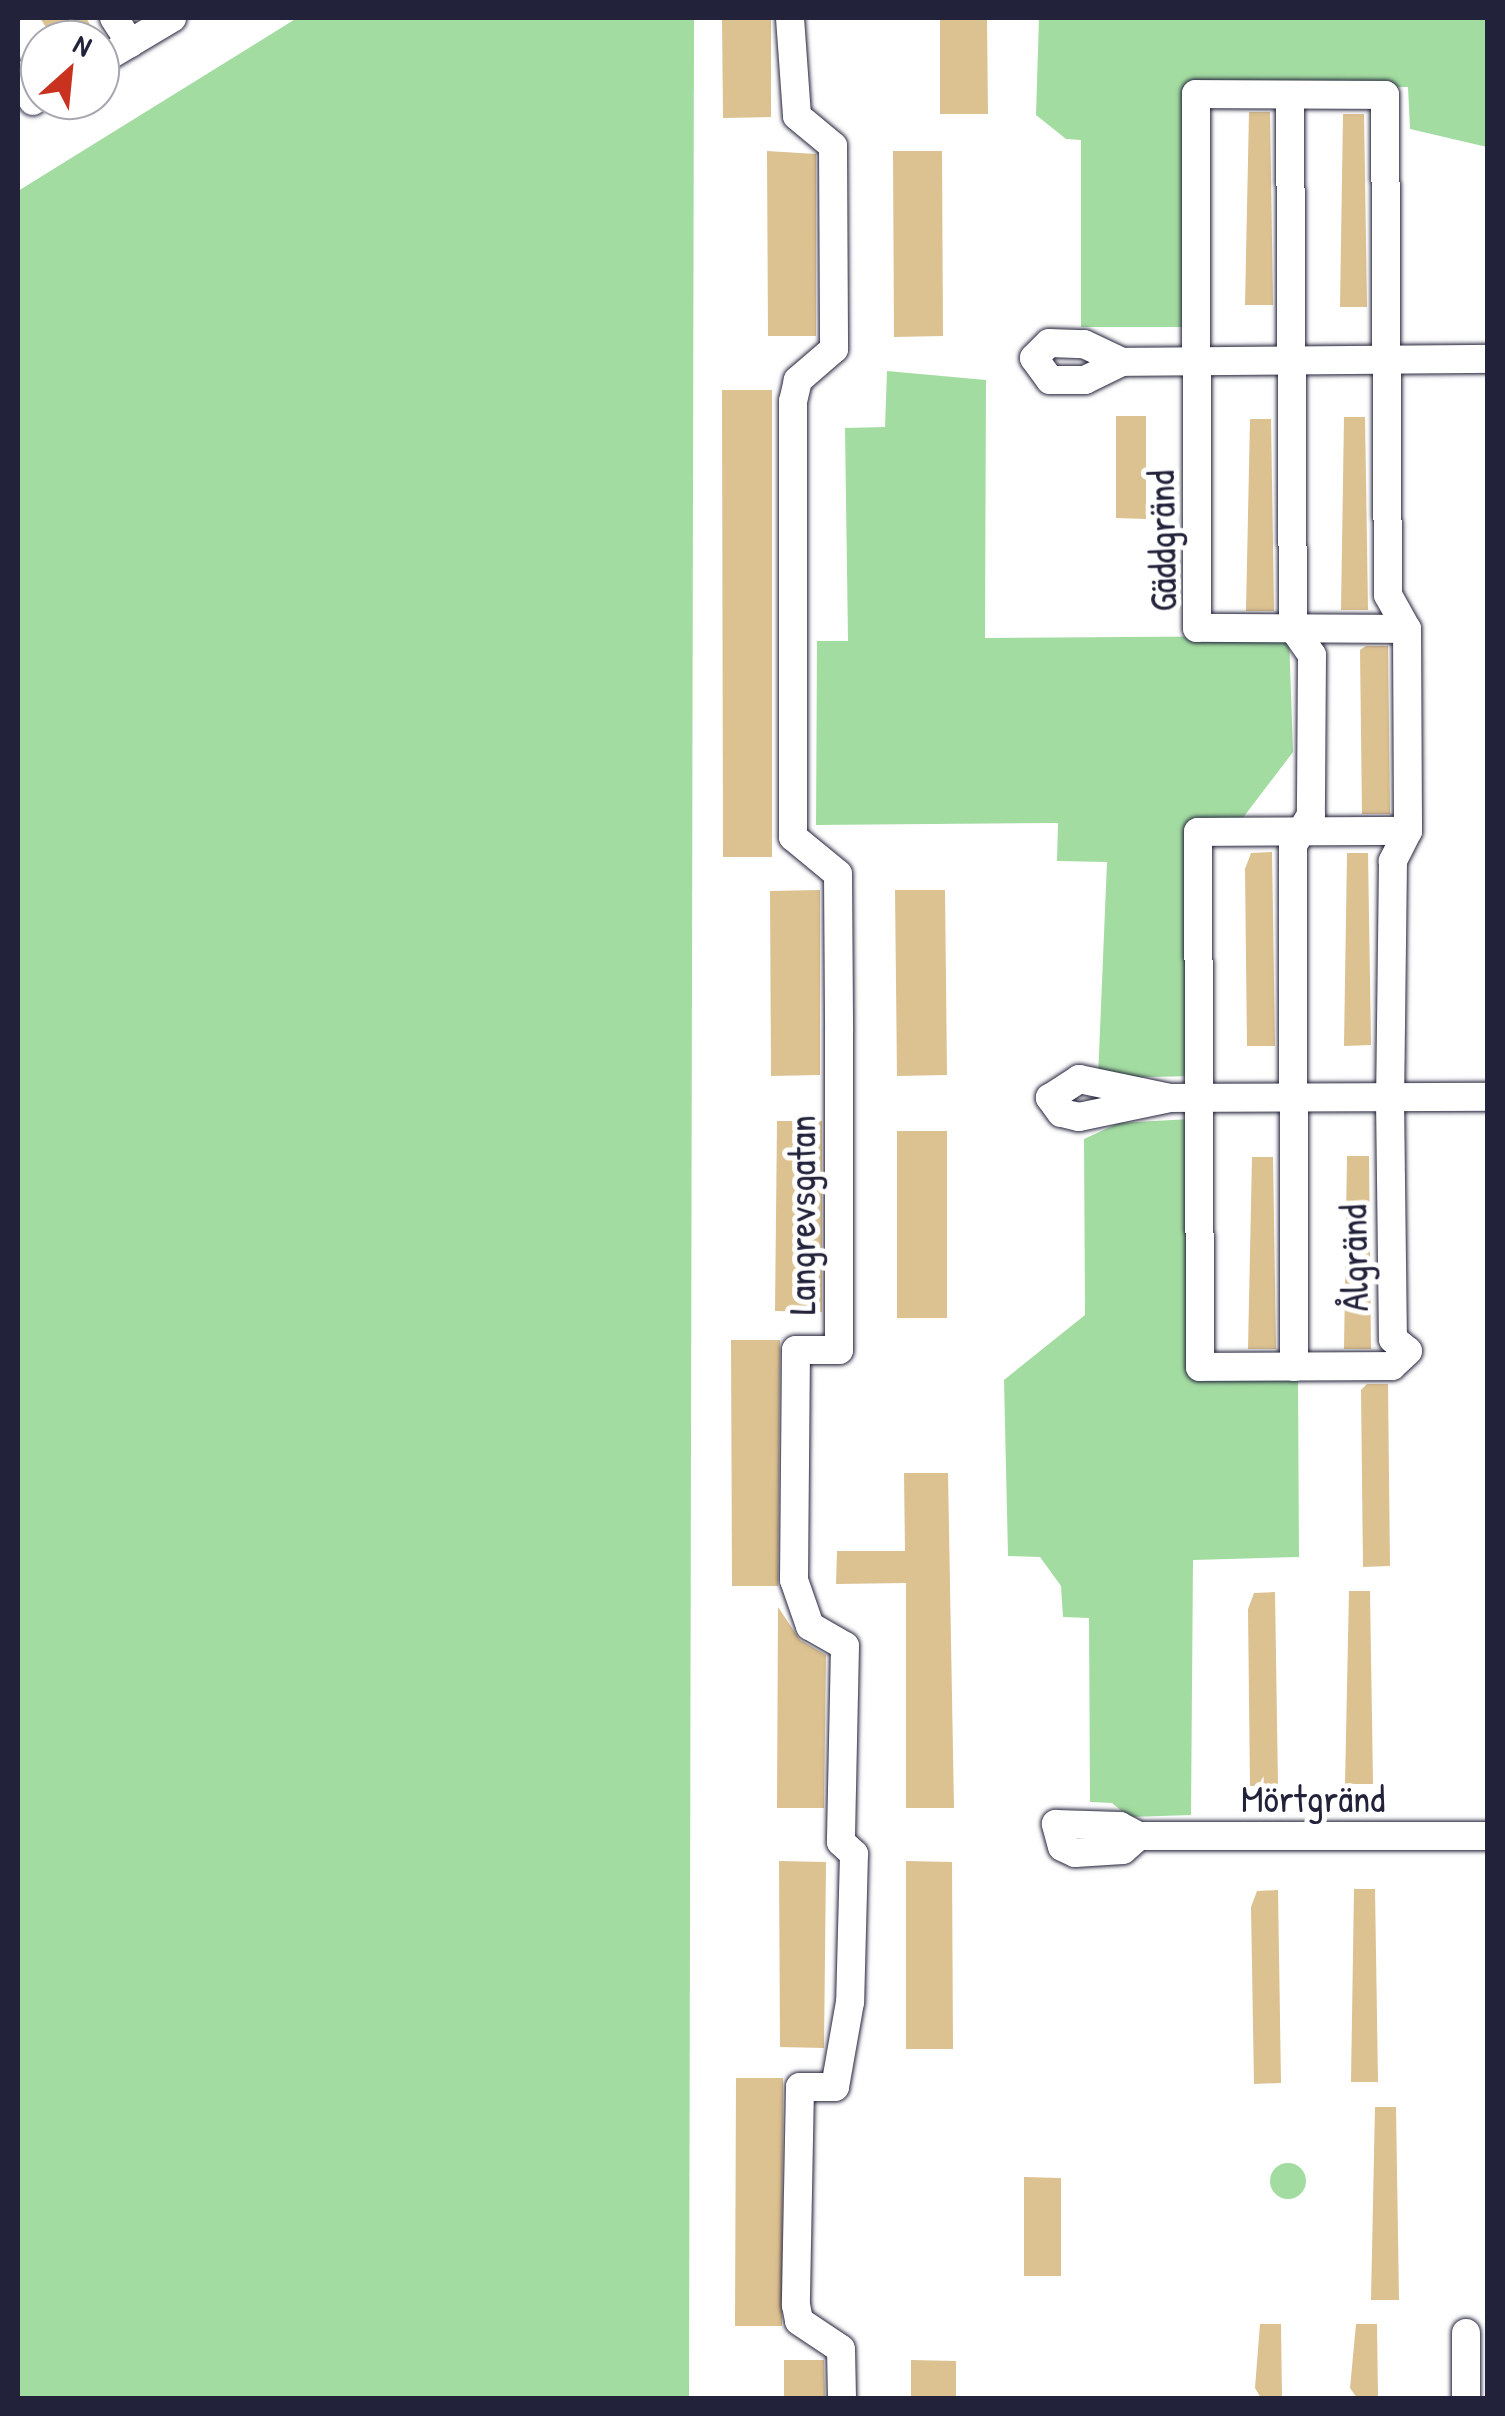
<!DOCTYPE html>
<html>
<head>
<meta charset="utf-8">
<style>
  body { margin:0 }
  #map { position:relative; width:1505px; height:2416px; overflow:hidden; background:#fff; font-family:"Patrick Hand",sans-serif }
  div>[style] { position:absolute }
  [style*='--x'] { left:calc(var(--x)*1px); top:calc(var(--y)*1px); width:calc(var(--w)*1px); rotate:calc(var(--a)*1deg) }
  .green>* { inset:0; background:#a3dca1 }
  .round { border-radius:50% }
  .building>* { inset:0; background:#dcc191 }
  .roads { filter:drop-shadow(0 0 2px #22223b) drop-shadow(0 0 2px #22223b) }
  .minor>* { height:28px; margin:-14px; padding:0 14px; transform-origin:14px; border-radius:14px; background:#fff }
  span { translate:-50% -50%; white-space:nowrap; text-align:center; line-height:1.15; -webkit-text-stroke:10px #fff; paint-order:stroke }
  .street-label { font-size:38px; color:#22223b }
  .frame { position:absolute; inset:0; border:20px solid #22223b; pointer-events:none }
  .north { position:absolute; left:20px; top:20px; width:100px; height:100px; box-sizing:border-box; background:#fff; border:2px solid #a7a7b1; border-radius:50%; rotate:27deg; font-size:28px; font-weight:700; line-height:40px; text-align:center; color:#22223b }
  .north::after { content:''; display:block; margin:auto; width:35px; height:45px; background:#c8321e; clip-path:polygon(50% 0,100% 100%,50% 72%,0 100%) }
</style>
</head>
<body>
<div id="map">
  <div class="green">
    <div style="clip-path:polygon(297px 18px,694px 18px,689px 2398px,18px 2398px,18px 191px)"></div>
    <div style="clip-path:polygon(1039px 18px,1487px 18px,1487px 147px,1410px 129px,1408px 87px,1183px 89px,1183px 327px,1081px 327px,1081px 140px,1066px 139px,1036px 115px)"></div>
    <div style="clip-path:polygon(887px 371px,986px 380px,985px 638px,1289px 636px,1293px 752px,1239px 823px,1195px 822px,1196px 1076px,1098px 1078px,1107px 862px,1057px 861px,1058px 823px,816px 825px,817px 641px,848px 641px,845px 428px,885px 427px)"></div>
    <div style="clip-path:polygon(1190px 1119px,1194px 1376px,1298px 1380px,1299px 1557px,1193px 1560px,1191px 1815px,1129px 1817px,1112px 1803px,1090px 1802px,1089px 1618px,1063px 1617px,1061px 1586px,1040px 1557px,1008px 1556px,1004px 1380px,1085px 1315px,1084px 1139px,1119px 1123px)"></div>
    <div class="round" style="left:1270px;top:2163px;width:36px;height:36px"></div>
  </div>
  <div class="building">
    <div style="clip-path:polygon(40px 18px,86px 18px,100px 40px,54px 40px)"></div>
    <div style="clip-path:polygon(722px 18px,771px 18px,771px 117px,723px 118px)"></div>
    <div style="clip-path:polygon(940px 18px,987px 18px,988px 114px,940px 114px)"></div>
    <div style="clip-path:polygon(1249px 112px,1270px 112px,1273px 305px,1245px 305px)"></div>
    <div style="clip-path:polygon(1343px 114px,1364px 114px,1367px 307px,1340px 307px)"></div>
    <div style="clip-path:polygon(767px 151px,816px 154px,816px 336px,768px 336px)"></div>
    <div style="clip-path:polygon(893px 151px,942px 151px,943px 336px,894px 337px)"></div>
    <div style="clip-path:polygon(722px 390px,772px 390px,772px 857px,723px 857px)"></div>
    <div style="clip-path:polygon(1116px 416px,1146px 416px,1146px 519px,1116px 518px)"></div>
    <div style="clip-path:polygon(1344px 417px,1365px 417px,1368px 610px,1341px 610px)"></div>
    <div style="clip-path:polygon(1250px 419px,1271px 419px,1274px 611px,1246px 611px)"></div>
    <div style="clip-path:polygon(1366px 646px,1388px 646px,1390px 814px,1362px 814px,1360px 650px)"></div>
    <div style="clip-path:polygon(1272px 852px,1275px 1046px,1247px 1046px,1245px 869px,1251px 853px)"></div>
    <div style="clip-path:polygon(1347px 853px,1368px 853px,1371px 1045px,1344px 1046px)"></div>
    <div style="clip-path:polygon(820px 890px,820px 1075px,771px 1076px,770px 891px)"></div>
    <div style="clip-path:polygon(895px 890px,945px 890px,947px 1075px,897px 1076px)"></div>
    <div style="clip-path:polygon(777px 1121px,822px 1121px,822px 1312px,775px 1311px)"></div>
    <div style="clip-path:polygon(897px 1131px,947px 1131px,947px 1318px,897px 1318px)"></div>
    <div style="clip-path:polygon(1347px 1156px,1369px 1156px,1371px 1349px,1344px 1349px)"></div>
    <div style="clip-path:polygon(1252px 1157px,1273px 1157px,1276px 1349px,1248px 1349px)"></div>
    <div style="clip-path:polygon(731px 1340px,780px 1340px,778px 1586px,732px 1586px)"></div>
    <div style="clip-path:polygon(1367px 1384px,1388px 1384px,1390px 1566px,1363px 1567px,1361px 1390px)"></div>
    <div style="clip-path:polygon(904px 1473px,948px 1473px,954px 1808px,906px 1808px,906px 1583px,836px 1584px,837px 1551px,905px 1551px)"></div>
    <div style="clip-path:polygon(1349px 1591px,1370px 1591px,1373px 1784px,1345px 1784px)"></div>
    <div style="clip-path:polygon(1275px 1592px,1278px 1786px,1250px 1786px,1248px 1609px,1254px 1593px)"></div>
    <div style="clip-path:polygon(778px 1607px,800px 1640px,826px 1655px,824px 1808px,777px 1808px)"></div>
    <div style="clip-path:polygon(779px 1861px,826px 1862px,824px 2048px,780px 2047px)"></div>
    <div style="clip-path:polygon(906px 1861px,952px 1862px,953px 2049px,906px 2049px)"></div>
    <div style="clip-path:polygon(1354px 1889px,1375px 1889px,1378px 2082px,1351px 2082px)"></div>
    <div style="clip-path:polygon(1278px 1890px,1281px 2083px,1254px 2084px,1251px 1907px,1257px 1891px)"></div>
    <div style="clip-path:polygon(736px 2078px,783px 2078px,782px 2326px,735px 2326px)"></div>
    <div style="clip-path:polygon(1375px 2107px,1396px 2107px,1399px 2300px,1371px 2300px)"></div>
    <div style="clip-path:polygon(1024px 2177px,1061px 2178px,1061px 2276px,1024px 2276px)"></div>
    <div style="clip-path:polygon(1260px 2324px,1281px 2324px,1282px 2398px,1261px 2398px,1255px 2388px)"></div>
    <div style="clip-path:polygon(1356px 2324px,1377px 2324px,1378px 2398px,1357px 2398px,1350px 2388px)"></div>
    <div style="clip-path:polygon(784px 2360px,824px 2360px,825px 2398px,784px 2398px)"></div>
    <div style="clip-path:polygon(911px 2360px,956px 2361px,956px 2398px,911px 2398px)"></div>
  </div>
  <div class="roads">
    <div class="minor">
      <div style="--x:114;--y:18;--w:30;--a:57"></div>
      <div style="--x:790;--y:18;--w:98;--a:85.9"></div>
      <div style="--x:797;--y:116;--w:47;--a:39.8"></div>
      <div style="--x:833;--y:146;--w:203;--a:89.7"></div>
      <div style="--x:834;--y:349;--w:48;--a:139.3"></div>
      <div style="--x:798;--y:380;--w:22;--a:103"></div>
      <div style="--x:793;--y:401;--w:436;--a:90"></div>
      <div style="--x:793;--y:837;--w:58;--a:39.4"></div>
      <div style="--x:838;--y:874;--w:158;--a:89.6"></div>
      <div style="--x:839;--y:1032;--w:318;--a:90"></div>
      <div style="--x:839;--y:1350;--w:43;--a:180"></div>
      <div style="--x:796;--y:1350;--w:230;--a:90.5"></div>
      <div style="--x:794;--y:1580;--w:49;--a:70.8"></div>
      <div style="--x:810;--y:1626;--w:40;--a:29.7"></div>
      <div style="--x:845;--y:1646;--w:196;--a:91.2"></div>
      <div style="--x:841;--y:1842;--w:18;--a:43"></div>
      <div style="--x:854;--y:1854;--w:148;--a:91.5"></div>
      <div style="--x:850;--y:2002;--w:86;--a:100"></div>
      <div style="--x:835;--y:2087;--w:35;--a:180"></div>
      <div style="--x:800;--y:2087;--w:218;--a:91.1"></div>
      <div style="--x:796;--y:2305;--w:16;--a:79"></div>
      <div style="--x:799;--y:2321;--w:50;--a:33.7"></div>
      <div style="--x:841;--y:2349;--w:49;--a:88.8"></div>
      <div style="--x:100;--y:61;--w:84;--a:-30.8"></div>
      <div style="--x:18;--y:75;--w:30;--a:60"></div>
      <div style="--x:1290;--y:95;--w:533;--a:89.68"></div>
      <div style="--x:1293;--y:628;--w:33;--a:55"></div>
      <div style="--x:1312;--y:655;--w:160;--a:90.4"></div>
      <div style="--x:1311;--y:815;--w:35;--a:121"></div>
      <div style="--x:1293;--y:845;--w:522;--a:89.89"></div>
      <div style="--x:1122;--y:362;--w:41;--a:154.1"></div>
      <div style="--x:1085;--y:380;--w:35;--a:180"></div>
      <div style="--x:1050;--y:380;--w:27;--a:-126"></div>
      <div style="--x:1034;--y:358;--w:21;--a:-45"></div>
      <div style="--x:1049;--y:343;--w:35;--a:2"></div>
      <div style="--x:1084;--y:344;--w:42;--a:25.3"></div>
      <div style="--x:1122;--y:362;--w:366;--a:-0.5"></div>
      <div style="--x:1407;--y:629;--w:210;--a:-179.7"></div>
      <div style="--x:1197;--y:628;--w:534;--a:-90.11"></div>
      <div style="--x:1196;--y:94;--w:189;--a:0.3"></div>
      <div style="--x:1385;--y:95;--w:500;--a:89.66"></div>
      <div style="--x:1388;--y:595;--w:39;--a:61"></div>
      <div style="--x:1407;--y:629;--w:202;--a:89.7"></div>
      <div style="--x:1408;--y:831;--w:34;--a:117"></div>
      <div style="--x:1393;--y:861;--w:237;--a:90.7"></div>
      <div style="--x:1390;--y:1098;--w:241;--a:89.3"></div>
      <div style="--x:1393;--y:1339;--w:19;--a:39"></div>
      <div style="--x:1408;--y:1351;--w:22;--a:137"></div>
      <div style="--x:1392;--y:1366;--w:192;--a:179.7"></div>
      <div style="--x:1200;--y:1367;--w:535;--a:-90.21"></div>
      <div style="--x:1198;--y:832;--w:210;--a:-0.3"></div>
      <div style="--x:1170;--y:1098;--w:93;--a:168.2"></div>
      <div style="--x:1079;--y:1117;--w:18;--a:-167"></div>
      <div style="--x:1061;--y:1113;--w:19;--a:-126"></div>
      <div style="--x:1050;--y:1098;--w:35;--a:-33"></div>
      <div style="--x:1079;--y:1079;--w:93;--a:11.8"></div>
      <div style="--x:1170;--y:1098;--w:318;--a:-0.2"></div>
      <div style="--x:1139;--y:1836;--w:21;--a:139"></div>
      <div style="--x:1123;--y:1850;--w:48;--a:176.4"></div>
      <div style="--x:1075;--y:1853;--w:14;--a:-155"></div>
      <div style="--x:1062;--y:1847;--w:24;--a:-105"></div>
      <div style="--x:1056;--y:1824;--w:64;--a:1.8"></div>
      <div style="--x:1120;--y:1826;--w:21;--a:28"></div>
      <div style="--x:1139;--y:1836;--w:349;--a:0"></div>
      <div style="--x:1466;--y:2333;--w:65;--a:90"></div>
    </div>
  </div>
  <div class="street-label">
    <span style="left:1162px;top:541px;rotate:-91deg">Gäddgränd</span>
    <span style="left:802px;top:1215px;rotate:-90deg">Langrevsgatan</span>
    <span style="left:1354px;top:1258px;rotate:-91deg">Ålgränd</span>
    <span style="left:1313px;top:1799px">Mörtgränd</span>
  </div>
  <div class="frame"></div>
  <div class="north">N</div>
</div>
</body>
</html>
